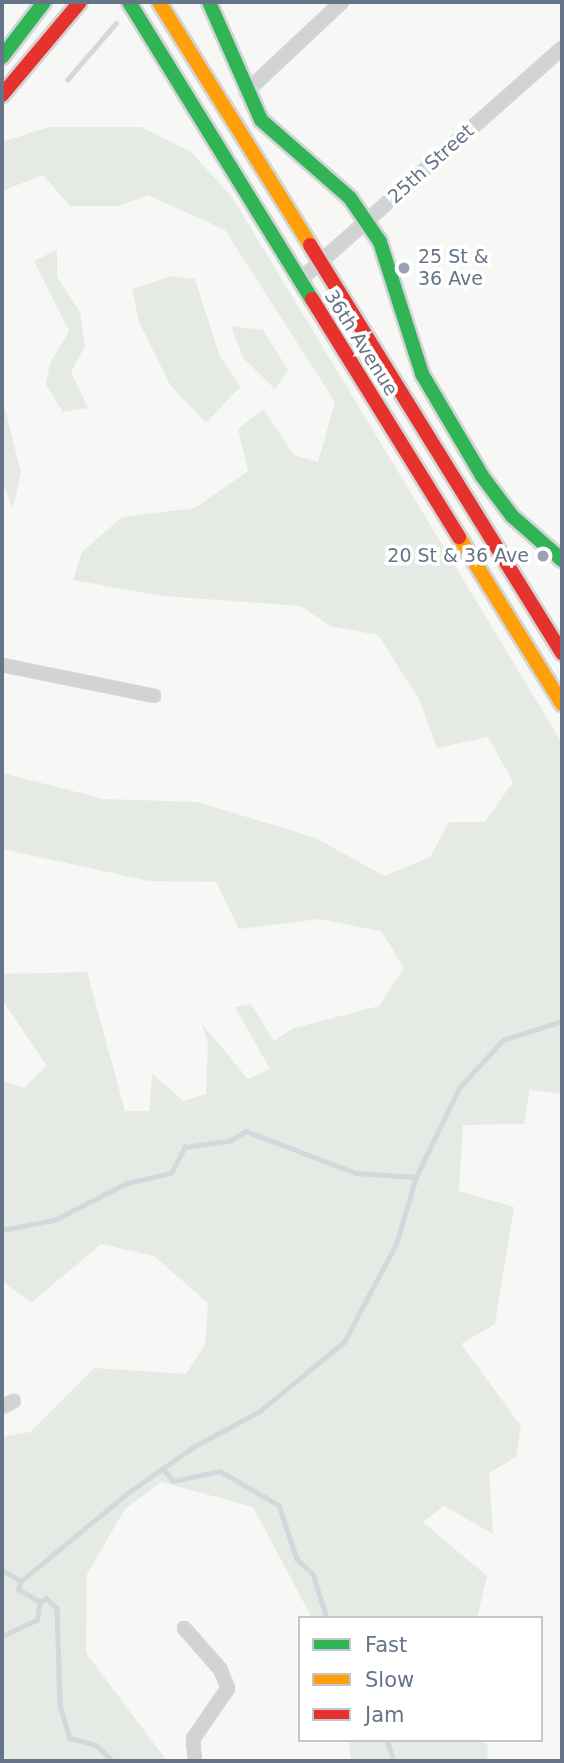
<!DOCTYPE html>
<html>
<head>
<meta charset="utf-8">
<style>
  body { margin:0 }
  #map { position:relative; width:564px; height:1763px; overflow:hidden; background:#f7f7f6; font-family:"DejaVu Sans",sans-serif }
  div>[style] { position:absolute }
  [style*='--x'] { left:calc(var(--x)*1px); top:calc(var(--y)*1px); width:calc(var(--w)*1px); rotate:calc(var(--a)*1deg) }
  .green>* { inset:0; background:#e6eae4 }
  .stream>* { height:4.5px; margin:-2.25px; padding:0 2.25px; transform-origin:2.25px; border-radius:2.25px; background:#d2d8db }
  .roads { filter:drop-shadow(2px 0 #d2d4d5) drop-shadow(-2px 0 #d2d4d5) drop-shadow(0 2px #d2d4d5) drop-shadow(0 -2px #d2d4d5) }
  .street>* { height:10px; margin:-5px; padding:0 5px; transform-origin:5px; border-radius:5px; background:#d1d2d3 }
  .fast>* { height:14px; margin:-7px; padding:0 7px; transform-origin:7px; border-radius:7px; background:#30b455 }
  .slow>* { height:14px; margin:-7px; padding:0 7px; transform-origin:7px; border-radius:7px; background:#ff9f0a }
  .jam>* { height:14px; margin:-7px; padding:0 7px; transform-origin:7px; border-radius:7px; background:#e5322d }
  .dots>* { width:19px; height:19px; translate:-50% -50%; box-sizing:border-box; border:4px solid #fff; border-radius:50% }
  span { translate:-50% -50%; white-space:nowrap; text-align:center; line-height:1.15; -webkit-text-stroke:7px #fff; paint-order:stroke }
  .street-label { font-size:19px; color:#667487 }
  .poi-label { font-size:19px; color:#667487 }
  .left { translate:0 -50%; text-align:left }
  .right { translate:-100% -50%; text-align:right }
  .frame { position:absolute; inset:0; border:4px solid #667487; pointer-events:none }
  .legend { position:absolute; left:298px; top:1616px; width:245px; height:126px; box-sizing:border-box; background:#fff; border:2px solid #c2c7cf; margin:0; padding:9px 12px; list-style:none; font-size:21px; color:#667487 }
  .legend li { display:flex; align-items:center; gap:14px; height:35px }
  .legend b { width:35px; border:2px solid #c2c7cf }
</style>
</head>
<body>
<div id="map">
  <div class="green">
    <div style="clip-path:polygon(49px 127px,141px 127px,191px 152px,232px 197px,562px 743px,562px 1094px,530px 1090px,524px 1124px,463px 1125px,459px 1191px,514px 1207px,495px 1324px,461px 1344px,521px 1426px,516px 1457px,489px 1473px,493px 1534px,444px 1506px,423px 1522px,487px 1576px,477px 1618px,312px 1618px,253px 1507px,161px 1482px,125px 1509px,87px 1574px,86px 1653px,167px 1761px,2px 1761px,2px 1437px,30px 1432px,94px 1368px,186px 1374px,205px 1345px,208px 1303px,154px 1256px,101px 1244px,31px 1303px,2px 1281px,2px 1081px,24px 1088px,47px 1066px,2px 1000px,2px 974px,87px 972px,125px 1111px,149px 1111px,152px 1073px,183px 1101px,206px 1094px,208px 1044px,202px 1024px,248px 1079px,270px 1069px,235px 1007px,251px 1004px,274px 1041px,294px 1028px,379px 1006px,404px 968px,381px 931px,319px 919px,239px 929px,216px 882px,149px 881px,2px 849px,2px 773px,104px 799px,197px 802px,316px 838px,384px 876px,430px 857px,449px 822px,485px 822px,513px 782px,488px 737px,437px 748px,419px 699px,378px 635px,330px 626px,301px 606px,163px 596px,73px 580px,82px 552px,122px 517px,195px 508px,248px 471px,238px 429px,263px 409px,294px 455px,318px 462px,335px 402px,225px 230px,148px 195px,119px 206px,70px 206px,43px 175px,2px 191px,2px 142px)"></div>
    <div style="clip-path:polygon(57px 250px,57px 277px,80px 312px,85px 346px,71px 372px,88px 408px,63px 412px,46px 385px,50px 363px,69px 331px,34px 261px)"></div>
    <div style="clip-path:polygon(172px 276px,195px 279px,219px 354px,240px 387px,206px 423px,170px 385px,139px 322px,132px 289px)"></div>
    <div style="clip-path:polygon(231px 326px,263px 330px,288px 370px,275px 389px,243px 358px)"></div>
    <div style="clip-path:polygon(2px 397px,21px 473px,13px 508px,2px 482px)"></div>
    <div style="clip-path:polygon(349px 1740px,483px 1740px,488px 1747px,487px 1761px,351px 1761px)"></div>
  </div>
  <div class="stream">
    <div style="--x:67;--y:80;--w:75;--a:-49.3"></div>
    <div style="--x:2;--y:1230;--w:53;--a:-10.9"></div>
    <div style="--x:54;--y:1220;--w:82;--a:-26.9"></div>
    <div style="--x:127;--y:1183;--w:45;--a:-12.8"></div>
    <div style="--x:171;--y:1173;--w:30;--a:-62"></div>
    <div style="--x:185;--y:1147;--w:44;--a:-7.8"></div>
    <div style="--x:229;--y:1141;--w:20;--a:-30"></div>
    <div style="--x:246;--y:1131;--w:118;--a:20.9"></div>
    <div style="--x:356;--y:1173;--w:60;--a:3.8"></div>
    <div style="--x:163;--y:1468;--w:16;--a:52"></div>
    <div style="--x:173;--y:1481;--w:48;--a:-12"></div>
    <div style="--x:220;--y:1471;--w:68;--a:30"></div>
    <div style="--x:279;--y:1505;--w:57;--a:71.6"></div>
    <div style="--x:297;--y:1559;--w:22;--a:43"></div>
    <div style="--x:313;--y:1574;--w:46;--a:72.3"></div>
    <div style="--x:2;--y:1570;--w:22;--a:30"></div>
    <div style="--x:40;--y:1602;--w:7;--a:-34"></div>
    <div style="--x:46;--y:1598;--w:15;--a:42"></div>
    <div style="--x:57;--y:1608;--w:98;--a:88.2"></div>
    <div style="--x:60;--y:1706;--w:34;--a:73"></div>
    <div style="--x:70;--y:1738;--w:27;--a:15"></div>
    <div style="--x:96;--y:1745;--w:23;--a:43"></div>
    <div style="--x:2;--y:1636;--w:38;--a:-25"></div>
    <div style="--x:37;--y:1620;--w:18;--a:-81"></div>
    <div style="--x:40;--y:1602;--w:25;--a:-151"></div>
    <div style="--x:18;--y:1590;--w:9;--a:-72"></div>
    <div style="--x:21;--y:1581;--w:140;--a:-39.5"></div>
    <div style="--x:129;--y:1492;--w:80;--a:-34.9"></div>
    <div style="--x:195;--y:1446;--w:74;--a:-28.3"></div>
    <div style="--x:260;--y:1411;--w:109;--a:-39.4"></div>
    <div style="--x:344;--y:1342;--w:111;--a:-62"></div>
    <div style="--x:396;--y:1244;--w:70;--a:-73.4"></div>
    <div style="--x:416;--y:1177;--w:99;--a:-64.2"></div>
    <div style="--x:459;--y:1088;--w:65;--a:-47.5"></div>
    <div style="--x:503;--y:1040;--w:62;--a:-17.9"></div>
    <div style="--x:387;--y:1740;--w:22;--a:72"></div>
  </div>
  <div class="roads">
    <div class="street">
      <div style="--x:246;--y:92;--w:132;--a:-43.2"></div>
      <div style="--x:300;--y:280;--w:350;--a:-41.5"></div>
      <div style="--x:2;--y:665;--w:155;--a:11.5"></div>
      <div style="--x:2;--y:1407;--w:13;--a:-27"></div>
      <div style="--x:184;--y:1628;--w:55;--a:48.7"></div>
      <div style="--x:220;--y:1669;--w:21;--a:67"></div>
      <div style="--x:228;--y:1688;--w:62;--a:124.5"></div>
      <div style="--x:193;--y:1739;--w:22;--a:85"></div>
    </div>
    <div class="fast">
      <div style="--x:129;--y:2;--w:349;--a:58.4"></div>
      <div style="--x:209;--y:2;--w:129;--a:66.2"></div>
      <div style="--x:261;--y:120;--w:118;--a:41.2"></div>
      <div style="--x:350;--y:198;--w:53;--a:55.7"></div>
      <div style="--x:380;--y:242;--w:139;--a:72.3"></div>
      <div style="--x:422;--y:374;--w:118;--a:59.5"></div>
      <div style="--x:482;--y:476;--w:50;--a:53.1"></div>
      <div style="--x:512;--y:516;--w:67;--a:41.3"></div>
      <div style="--x:2;--y:57;--w:69;--a:-52.6"></div>
    </div>
    <div class="slow">
      <div style="--x:159;--y:2;--w:286;--a:58.1"></div>
      <div style="--x:459;--y:537;--w:196;--a:58.3"></div>
    </div>
    <div class="jam">
      <div style="--x:2;--y:95;--w:121;--a:-50"></div>
      <div style="--x:310;--y:245;--w:480;--a:58.3"></div>
      <div style="--x:312;--y:299;--w:280;--a:58.3"></div>
    </div>
  </div>
  <div class="dots">
    <div style="left:404px;top:268px;background:#99a2ae"></div>
    <div style="left:543px;top:556px;background:#99a2ae"></div>
  </div>
  <div class="street-label">
    <span style="left:431px;top:164px;rotate:-42deg">25th Street</span>
    <span style="left:361px;top:343px;rotate:58deg">36th Avenue</span>
  </div>
  <div class="poi-label">
    <span class="left" style="left:418px;top:268px">25 St &amp;<br>36 Ave</span>
    <span class="right" style="left:529px;top:556px">20 St &amp; 36 Ave</span>
  </div>
  <div class="frame"></div>
  <ul class="legend">
  <li><b style="height:9px;background:#30b455"></b>Fast</li>
  <li><b style="height:9px;background:#ff9f0a"></b>Slow</li>
  <li><b style="height:9px;background:#e5322d"></b>Jam</li>
  </ul>
</div>
</body>
</html>
